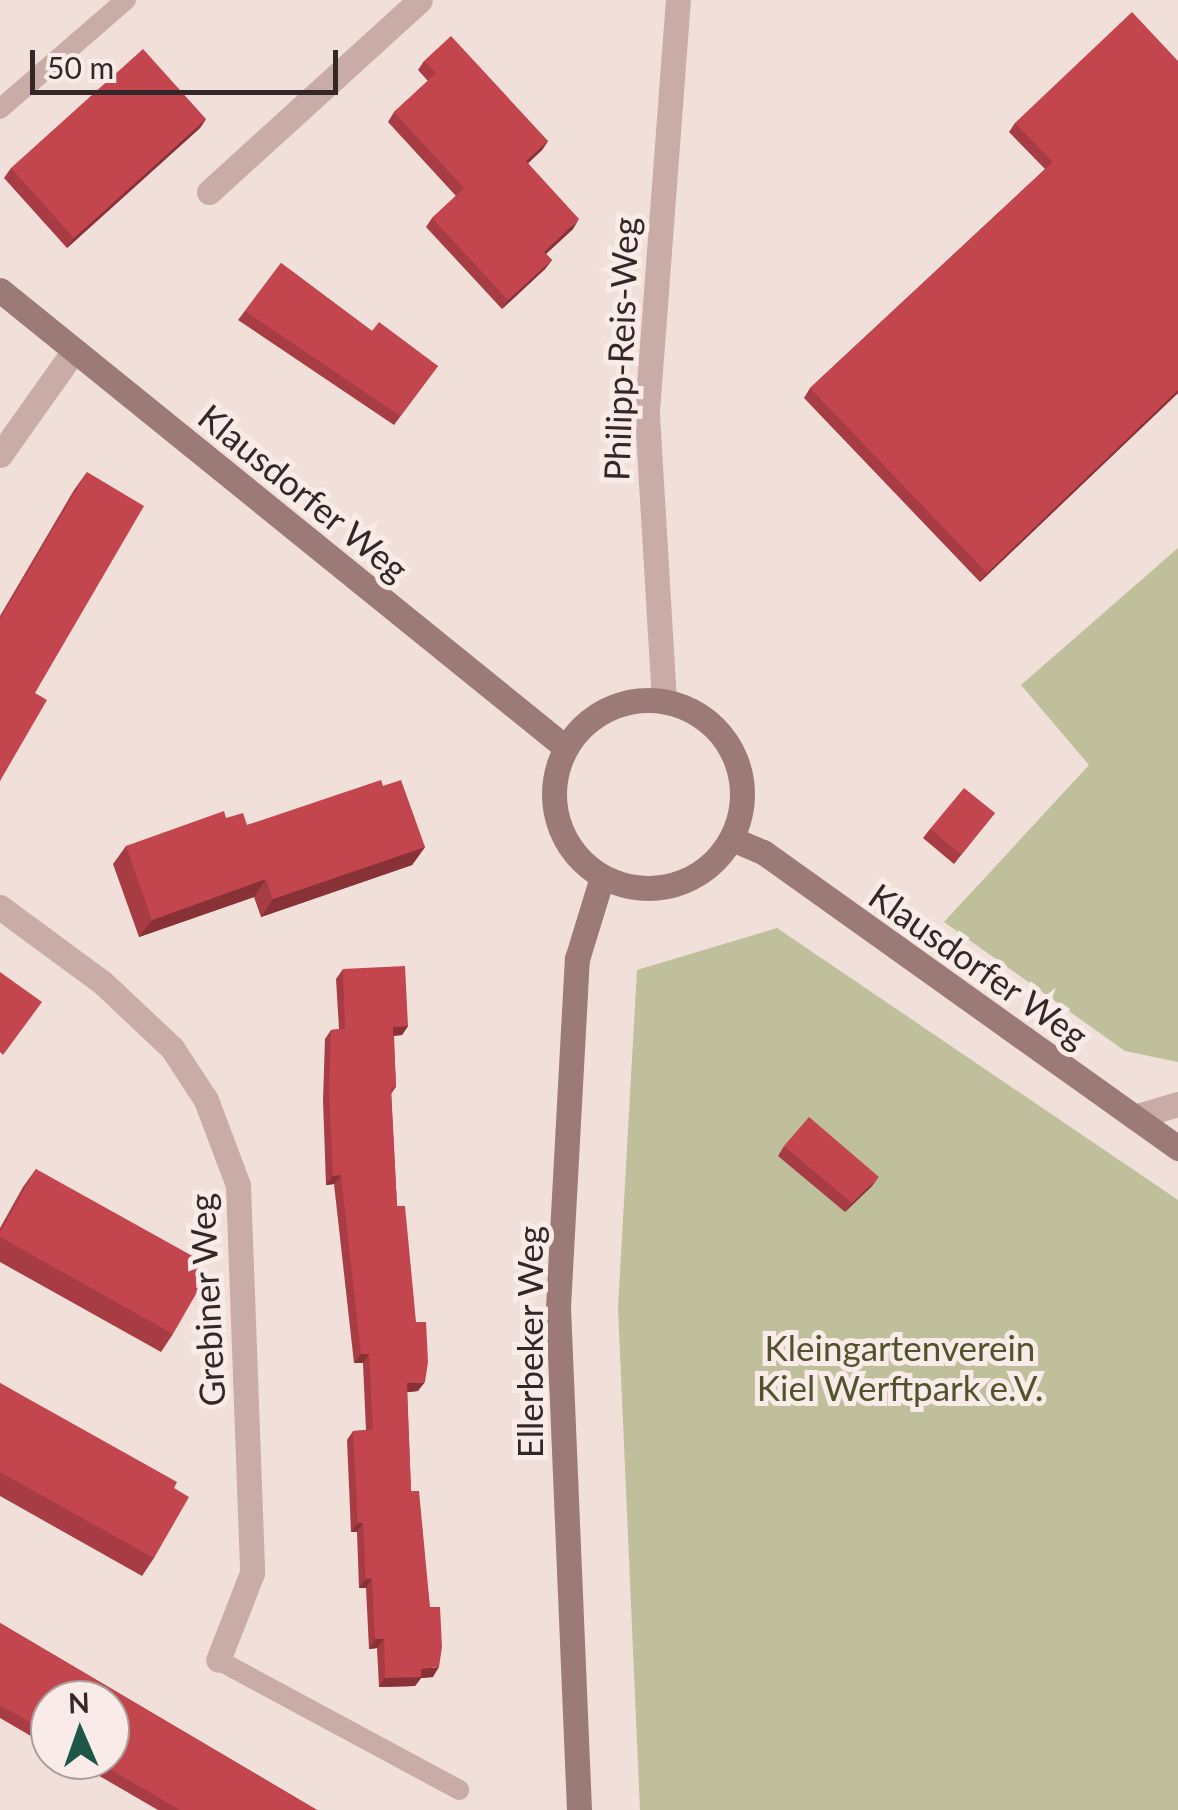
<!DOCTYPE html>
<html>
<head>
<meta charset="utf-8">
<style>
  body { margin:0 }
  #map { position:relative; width:1178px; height:1810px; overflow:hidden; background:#f1dfda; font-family:Lato,sans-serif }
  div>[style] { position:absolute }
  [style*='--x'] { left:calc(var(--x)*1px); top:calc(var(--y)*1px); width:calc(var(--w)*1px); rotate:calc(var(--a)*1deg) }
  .green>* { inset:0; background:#bfbf9b }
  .lane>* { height:20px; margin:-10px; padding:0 10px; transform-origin:10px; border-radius:10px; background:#c9aca7 }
  .street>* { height:25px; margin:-12.5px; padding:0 12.5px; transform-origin:12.5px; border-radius:12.5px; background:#c9aca7 }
  .secondary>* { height:25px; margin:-12.5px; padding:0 12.5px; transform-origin:12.5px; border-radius:12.5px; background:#9c7a78 }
  .secondary>.ring { margin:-12.5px; padding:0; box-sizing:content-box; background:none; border:25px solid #9c7a78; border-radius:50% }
  .wall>* { inset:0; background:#a83c44 }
  .shaded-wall>* { inset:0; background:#883137 }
  .building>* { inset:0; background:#c3464f }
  span { translate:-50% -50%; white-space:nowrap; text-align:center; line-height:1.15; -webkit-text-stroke:10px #f9ebe7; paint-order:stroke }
  .street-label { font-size:35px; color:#352727 }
  .park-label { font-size:35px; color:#51532c }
  .north { position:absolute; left:30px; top:1680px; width:100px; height:100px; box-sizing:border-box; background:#f9ebe7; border:2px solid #ab9d9a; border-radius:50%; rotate:358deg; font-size:28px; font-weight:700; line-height:40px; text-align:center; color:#352727 }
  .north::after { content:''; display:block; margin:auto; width:35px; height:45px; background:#1e5648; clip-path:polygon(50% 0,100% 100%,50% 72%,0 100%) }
  .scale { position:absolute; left:30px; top:50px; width:308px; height:45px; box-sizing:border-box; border:5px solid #352727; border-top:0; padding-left:12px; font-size:30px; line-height:35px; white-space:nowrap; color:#352727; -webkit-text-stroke:8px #f9ebe7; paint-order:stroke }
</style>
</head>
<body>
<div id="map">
  <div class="green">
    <div style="clip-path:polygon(1178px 548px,1178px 1062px,1125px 1051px,944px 922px,1089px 765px,1021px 685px)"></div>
    <div style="clip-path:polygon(777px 928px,1178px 1200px,1178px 1810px,640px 1810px,618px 1308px,637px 970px)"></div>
  </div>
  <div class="lane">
    <div style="--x:0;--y:109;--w:167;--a:-40.9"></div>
    <div style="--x:218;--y:1660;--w:274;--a:28.3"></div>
  </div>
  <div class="street">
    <div style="--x:209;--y:192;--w:285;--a:-42.3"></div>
    <div style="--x:0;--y:455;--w:126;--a:-54.7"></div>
    <div style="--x:664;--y:701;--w:290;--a:-93.4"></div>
    <div style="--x:647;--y:411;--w:412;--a:-85.7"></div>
    <div style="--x:0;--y:907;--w:128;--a:36.4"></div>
    <div style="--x:103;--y:983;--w:95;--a:43.3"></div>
    <div style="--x:172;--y:1048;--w:62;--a:56.8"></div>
    <div style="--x:206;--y:1100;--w:91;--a:69.4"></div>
    <div style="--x:238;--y:1185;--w:388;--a:87.9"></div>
    <div style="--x:252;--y:1573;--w:93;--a:111.3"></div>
    <div style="--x:1134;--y:1117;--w:46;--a:-16.5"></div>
  </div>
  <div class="secondary">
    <div style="--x:0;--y:290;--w:727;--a:38.97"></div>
    <div class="ring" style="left:554px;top:700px;width:163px;height:163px"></div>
    <div style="--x:732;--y:839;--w:34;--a:23"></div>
    <div style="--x:763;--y:852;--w:510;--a:35.5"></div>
    <div style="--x:579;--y:1810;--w:503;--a:-92.39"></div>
    <div style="--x:558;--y:1307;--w:349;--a:-86.9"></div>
    <div style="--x:577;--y:959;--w:86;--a:-73"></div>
  </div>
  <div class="wall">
    <div style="clip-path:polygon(424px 61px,548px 141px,542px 150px,528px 163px,573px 229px,546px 254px,552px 260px,545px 269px,502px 309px,426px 227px,432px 218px,456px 196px,388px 122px,394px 112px,428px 81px,418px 70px)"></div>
    <div style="clip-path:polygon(1178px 61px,1178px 393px,980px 582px,804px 398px,810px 388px,1045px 169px,1009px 132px,1015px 123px)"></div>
    <div style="clip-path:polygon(206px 119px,200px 128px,67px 248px,4px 178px,11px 168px)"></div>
    <div style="clip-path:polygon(281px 263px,372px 331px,438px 366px,394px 425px,238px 320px)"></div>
    <div style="clip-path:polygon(87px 472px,35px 693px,0 781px,0 616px,74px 490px)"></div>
    <div style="clip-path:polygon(383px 786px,425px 847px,412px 865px,261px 917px,254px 897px,139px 937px,113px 864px,126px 846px,226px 818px,247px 825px)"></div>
    <div style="clip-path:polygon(995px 813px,954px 864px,923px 838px,930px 829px)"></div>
    <div style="clip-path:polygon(343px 969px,408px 1026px,402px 1035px,394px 1036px,396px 1087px,391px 1094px,397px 1206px,418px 1391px,407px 1392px,411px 1491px,433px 1677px,421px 1678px,415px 1686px,379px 1687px,377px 1648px,369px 1649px,366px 1588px,359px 1588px,357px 1532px,351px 1532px,347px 1440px,353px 1431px,366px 1430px,363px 1363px,354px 1363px,334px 1184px,326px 1185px,323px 1100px,325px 1039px,331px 1030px,339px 1029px,336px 979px)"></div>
    <div style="clip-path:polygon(784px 1146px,872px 1186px,845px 1212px,778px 1156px)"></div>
    <div style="clip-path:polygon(36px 1169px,173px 1334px,161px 1352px,0 1262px,0 1228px,23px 1187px)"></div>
    <div style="clip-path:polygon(0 1383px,174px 1488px,154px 1558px,142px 1576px,0 1496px)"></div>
    <div style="clip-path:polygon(0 1623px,317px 1810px,158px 1810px,72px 1760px,110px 1760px,50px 1700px,50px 1747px,0 1718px)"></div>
  </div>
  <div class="shaded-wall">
    <div style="clip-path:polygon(206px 119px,200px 128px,67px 248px,74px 238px)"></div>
    <div style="clip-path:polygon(548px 141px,542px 150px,520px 171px,526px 161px)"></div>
    <div style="clip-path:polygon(579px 219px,573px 229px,538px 261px,544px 252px)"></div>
    <div style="clip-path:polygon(552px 260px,545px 269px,502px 309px,508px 300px)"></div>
    <div style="clip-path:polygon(1178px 390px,1178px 393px,980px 582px,987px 573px)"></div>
    <div style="clip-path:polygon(425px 847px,412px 865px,261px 917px,273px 899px)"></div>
    <div style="clip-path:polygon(266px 879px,254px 897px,139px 937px,152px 920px)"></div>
    <div style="clip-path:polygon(408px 1026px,402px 1035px,387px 1036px,393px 1027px)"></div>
    <div style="clip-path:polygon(341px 1175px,334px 1184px,326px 1185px,333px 1176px)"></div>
    <div style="clip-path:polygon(879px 1177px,872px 1186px,845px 1212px,852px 1203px)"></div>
    <div style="clip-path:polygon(361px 1354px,369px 1354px,363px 1363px,354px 1363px)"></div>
    <div style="clip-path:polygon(425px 1382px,418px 1391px,400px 1393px,407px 1383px)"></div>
    <div style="clip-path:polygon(358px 1523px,363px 1523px,357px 1532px,351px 1532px)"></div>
    <div style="clip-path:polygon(372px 1578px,366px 1588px,359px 1588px,366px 1579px)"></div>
    <div style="clip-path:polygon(375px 1639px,384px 1639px,377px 1648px,369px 1649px)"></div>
    <div style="clip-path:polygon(439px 1667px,433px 1677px,421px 1678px,415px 1686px,379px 1687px,385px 1678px,421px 1669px)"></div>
  </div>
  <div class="building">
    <div style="clip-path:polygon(1132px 12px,1178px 61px,1178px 390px,987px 573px,810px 388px,1053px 162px,1015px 123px)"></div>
    <div style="clip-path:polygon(451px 36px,548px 141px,526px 161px,579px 219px,544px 252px,552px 260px,508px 300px,432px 218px,464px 188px,394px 112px,436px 73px,424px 61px)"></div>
    <div style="clip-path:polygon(143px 49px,206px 119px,74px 238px,11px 168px)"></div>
    <div style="clip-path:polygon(281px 263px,372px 331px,379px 322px,438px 366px,400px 416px,245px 311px)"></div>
    <div style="clip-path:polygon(87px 472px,144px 506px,35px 693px,47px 700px,0 781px,0 619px)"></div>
    <div style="clip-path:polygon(381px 780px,383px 786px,401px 780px,425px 847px,273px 899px,266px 879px,152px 920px,126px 846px,224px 811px,226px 818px,243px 813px,247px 825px)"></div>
    <div style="clip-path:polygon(964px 788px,995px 813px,961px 854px,930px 829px)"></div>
    <div style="clip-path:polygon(405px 966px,408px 1026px,393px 1027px,396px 1087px,391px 1087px,397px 1206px,405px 1206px,416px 1322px,426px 1322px,428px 1362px,425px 1382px,407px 1383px,411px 1491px,419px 1491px,430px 1607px,440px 1607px,442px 1647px,439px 1667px,421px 1669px,421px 1677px,385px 1678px,384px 1639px,375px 1639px,372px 1578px,366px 1579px,363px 1523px,358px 1523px,353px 1431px,373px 1430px,369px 1354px,361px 1354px,341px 1175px,333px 1176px,329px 1091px,331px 1030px,345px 1029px,343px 969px)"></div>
    <div style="clip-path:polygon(0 972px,42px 1002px,3px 1055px,0 1052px)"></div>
    <div style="clip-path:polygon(809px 1117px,879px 1177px,852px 1203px,784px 1146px)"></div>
    <div style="clip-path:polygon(36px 1169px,196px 1258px,193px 1264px,208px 1273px,173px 1334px,0 1237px,0 1233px)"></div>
    <div style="clip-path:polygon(0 1383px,177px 1482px,174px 1488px,189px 1497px,154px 1558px,0 1472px)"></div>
    <div style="clip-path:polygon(0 1623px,317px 1810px,180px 1810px,94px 1760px,110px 1760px,110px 1700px,50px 1700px,50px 1734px,0 1705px)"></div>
  </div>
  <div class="street-label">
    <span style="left:620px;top:349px;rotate:-88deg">Philipp-Reis-Weg</span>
    <span style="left:304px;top:492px;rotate:39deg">Klausdorfer Weg</span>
    <span style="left:979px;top:965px;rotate:35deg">Klausdorfer Weg</span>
    <span style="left:206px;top:1300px;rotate:-93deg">Grebiner Weg</span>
    <span style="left:529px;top:1342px;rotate:-90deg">Ellerbeker Weg</span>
  </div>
  <div class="park-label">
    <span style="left:900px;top:1367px">Kleingartenverein<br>Kiel Werftpark e.V.</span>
  </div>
  <div class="north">N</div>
  <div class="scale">50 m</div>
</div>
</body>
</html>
